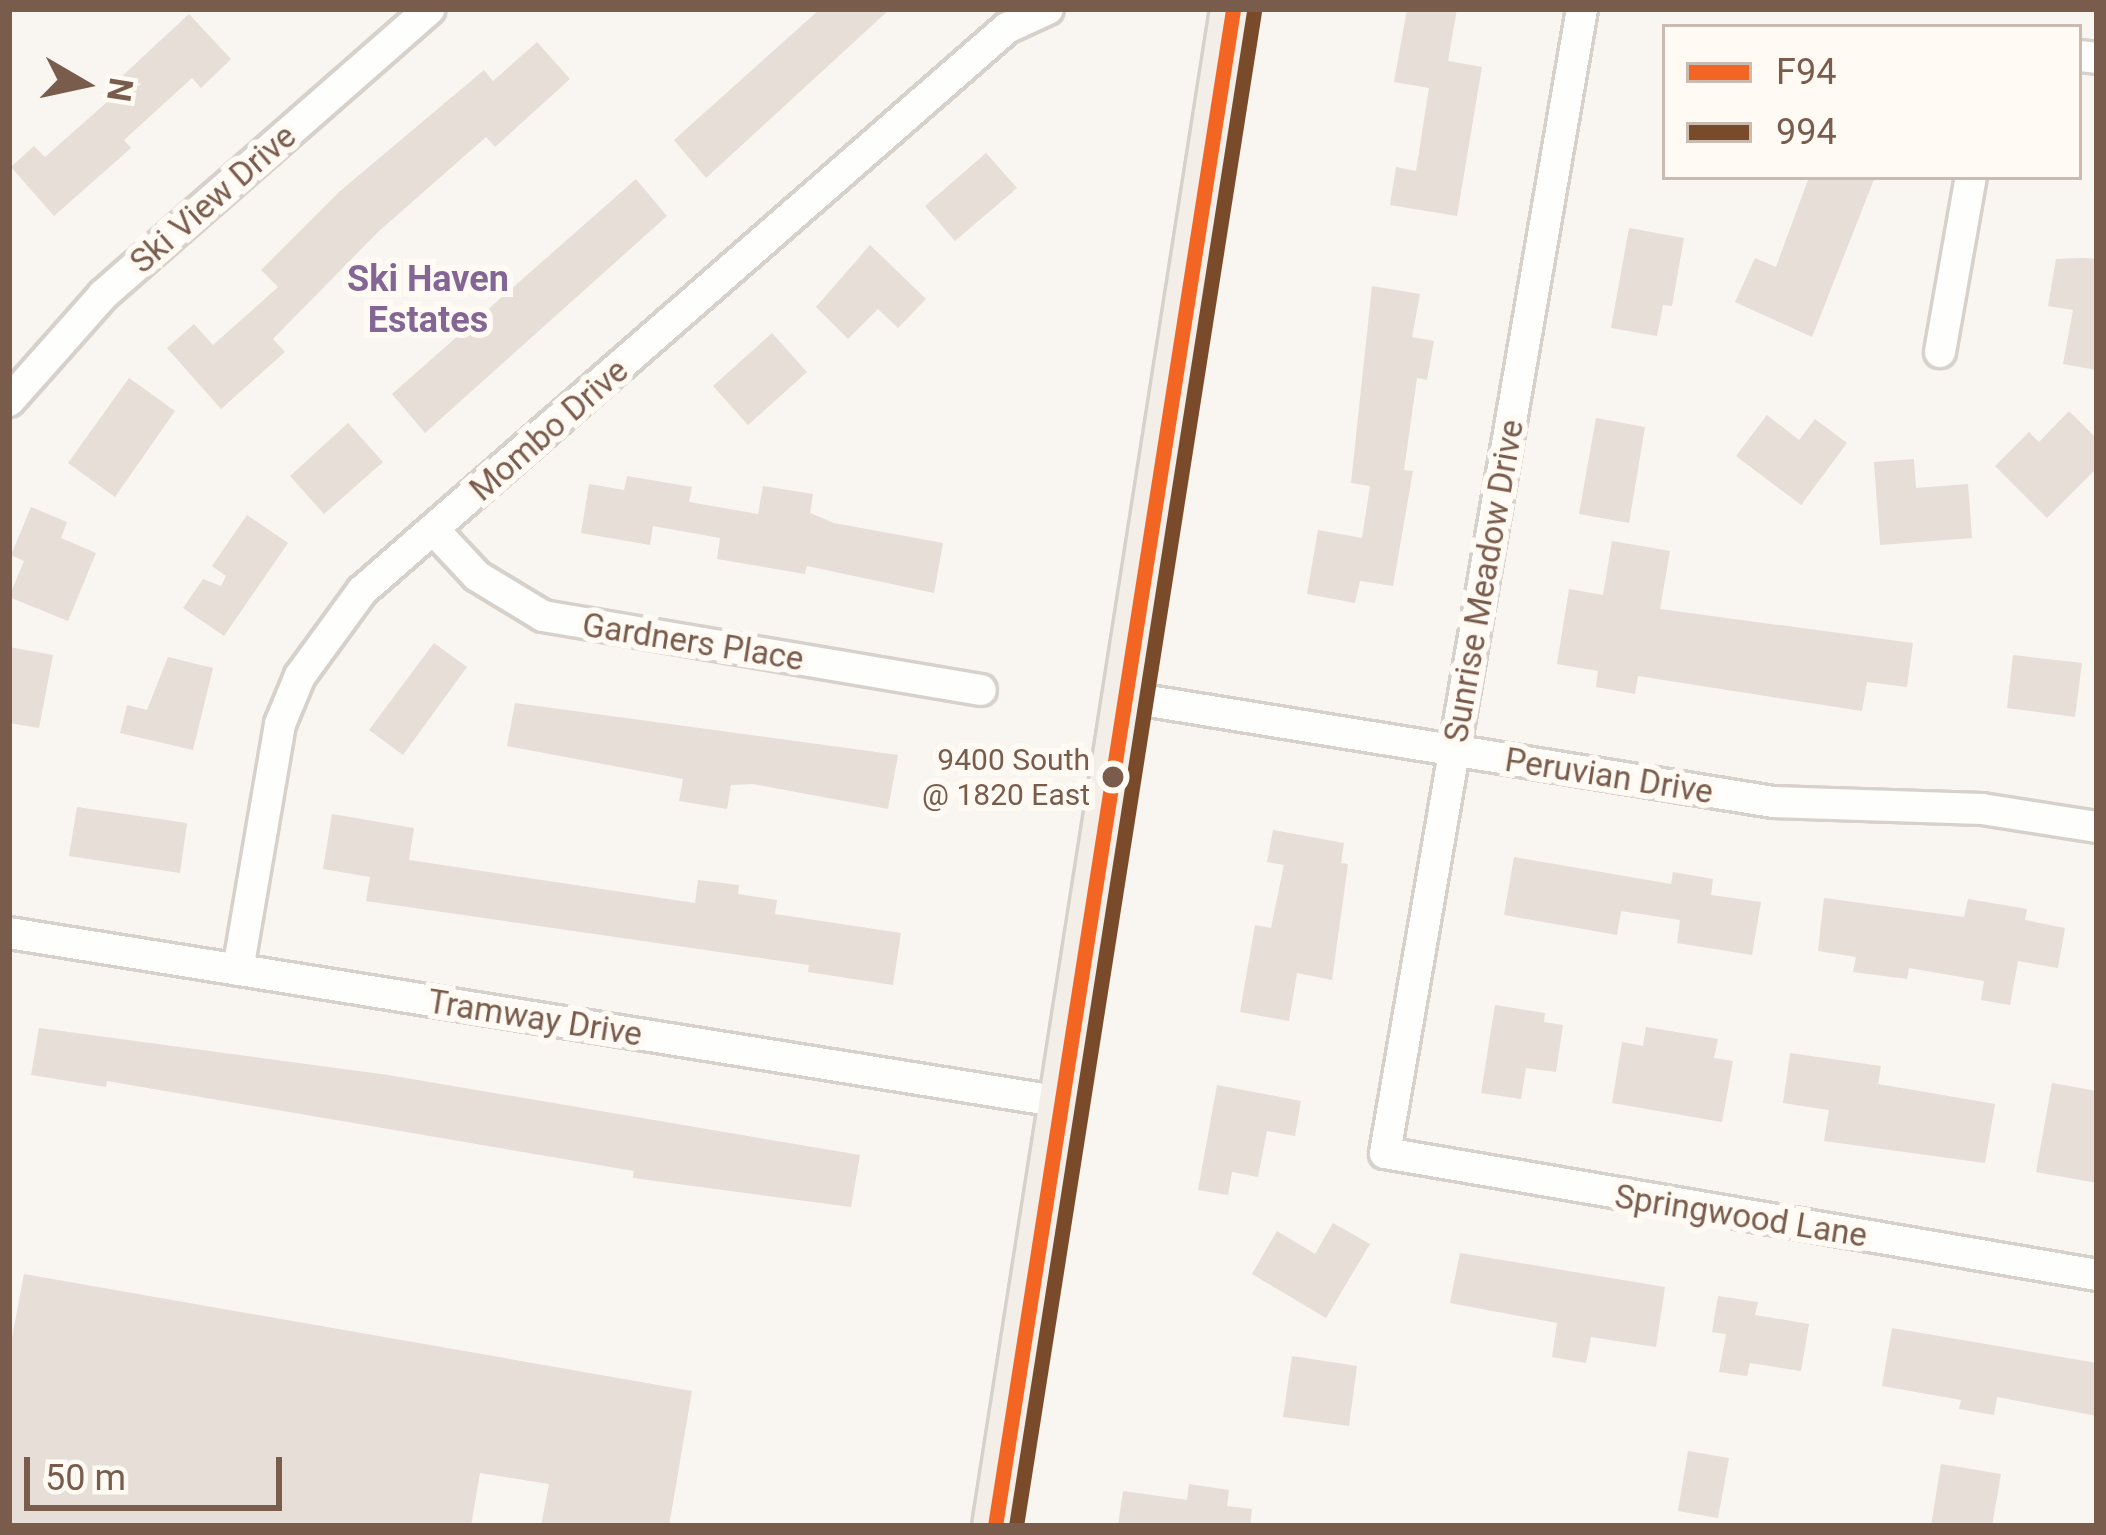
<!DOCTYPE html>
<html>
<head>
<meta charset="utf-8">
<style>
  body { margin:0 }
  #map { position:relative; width:2106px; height:1535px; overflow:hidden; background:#f9f5f0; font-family:Roboto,sans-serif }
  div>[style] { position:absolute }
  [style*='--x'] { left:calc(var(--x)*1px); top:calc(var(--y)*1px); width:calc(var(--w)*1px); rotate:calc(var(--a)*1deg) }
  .building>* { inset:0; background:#e6ded7 }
  .roads { filter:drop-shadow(3px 0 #d7d1cb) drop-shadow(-3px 0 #d7d1cb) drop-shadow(0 3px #d7d1cb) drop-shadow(0 -3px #d7d1cb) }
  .minor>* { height:30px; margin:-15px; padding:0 15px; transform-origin:15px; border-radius:15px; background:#fefefd }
  .primary>* { height:45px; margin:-22.5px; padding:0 22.5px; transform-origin:22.5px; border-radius:22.5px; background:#f3eee8 }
  .bus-1>* { height:15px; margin:-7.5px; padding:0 7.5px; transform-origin:7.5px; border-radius:7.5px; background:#f26522 }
  .bus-2>* { height:15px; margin:-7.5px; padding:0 7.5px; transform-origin:7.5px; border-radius:7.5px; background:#7a4b2a }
  .dots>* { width:33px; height:33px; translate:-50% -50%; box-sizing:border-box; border:6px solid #fffaf3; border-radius:50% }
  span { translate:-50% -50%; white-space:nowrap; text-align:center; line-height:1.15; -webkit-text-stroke:12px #fffaf3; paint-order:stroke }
  .bus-label { font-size:30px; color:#7a5c4d }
  .right { translate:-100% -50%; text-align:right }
  .street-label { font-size:33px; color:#7a5c4d }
  .neighbourhood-label { font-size:36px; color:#846695; font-weight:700 }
  .frame { position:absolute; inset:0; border:12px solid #7a5c4d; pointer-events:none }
  .legend { position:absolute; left:1662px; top:24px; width:420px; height:156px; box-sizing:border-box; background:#fffaf3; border:3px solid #cabbb1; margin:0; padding:15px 21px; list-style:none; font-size:36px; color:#7a5c4d }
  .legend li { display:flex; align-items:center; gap:24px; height:60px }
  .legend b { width:60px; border:3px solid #cabbb1 }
  .north { position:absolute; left:24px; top:24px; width:120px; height:120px; -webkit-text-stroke:9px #fffaf3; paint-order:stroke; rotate:99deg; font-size:33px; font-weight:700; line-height:48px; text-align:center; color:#7a5c4d }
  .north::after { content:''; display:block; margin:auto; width:42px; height:54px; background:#7a5c4d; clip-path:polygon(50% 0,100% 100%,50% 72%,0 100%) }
  .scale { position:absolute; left:24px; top:1457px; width:258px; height:54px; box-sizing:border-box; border:6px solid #7a5c4d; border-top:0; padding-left:15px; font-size:36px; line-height:42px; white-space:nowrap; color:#7a5c4d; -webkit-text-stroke:9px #fffaf3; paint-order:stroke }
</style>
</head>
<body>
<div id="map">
  <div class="building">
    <div style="clip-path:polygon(820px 9px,890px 9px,706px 178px,674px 140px)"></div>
    <div style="clip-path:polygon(1407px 9px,1457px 9px,1448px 61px,1482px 67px,1457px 216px,1390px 205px,1396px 167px,1416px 171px,1429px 88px,1394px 82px)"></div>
    <div style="clip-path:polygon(189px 14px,231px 59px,201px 88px,192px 78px,124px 140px,131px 148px,54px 216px,11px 167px,34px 146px,45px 157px,124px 87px,118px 80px)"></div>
    <div style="clip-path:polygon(537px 42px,570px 79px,495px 147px,486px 137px,378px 232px,273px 339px,285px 352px,221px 409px,167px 348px,194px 324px,213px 345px,278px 287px,261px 270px,339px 192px,484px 70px,493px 81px)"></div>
    <div style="clip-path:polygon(986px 153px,1017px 188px,955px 241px,925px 206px)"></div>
    <div style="clip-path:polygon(1809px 177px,1875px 177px,1812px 337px,1735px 302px,1755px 258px,1776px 267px)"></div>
    <div style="clip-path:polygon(636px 179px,667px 216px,425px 433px,392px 394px)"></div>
    <div style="clip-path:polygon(1629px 228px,1684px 238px,1672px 306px,1663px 305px,1657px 336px,1611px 328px)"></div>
    <div style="clip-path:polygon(870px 245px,926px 299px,898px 328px,878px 309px,848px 339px,816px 307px)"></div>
    <div style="clip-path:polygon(2083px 258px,2097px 259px,2097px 370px,2063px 364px,2073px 310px,2048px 306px,2056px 259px)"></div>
    <div style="clip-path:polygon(1372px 286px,1420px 294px,1412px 337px,1434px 341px,1427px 380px,1417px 378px,1404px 470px,1413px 471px,1393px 586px,1360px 581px,1355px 603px,1307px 594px,1318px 530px,1362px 538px,1370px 486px,1351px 483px)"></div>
    <div style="clip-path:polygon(772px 333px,807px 372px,748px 425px,713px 386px)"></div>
    <div style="clip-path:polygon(129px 378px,175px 411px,115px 497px,68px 463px)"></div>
    <div style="clip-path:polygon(2069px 411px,2097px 439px,2097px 468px,2047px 518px,1995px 466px,2029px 432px,2039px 442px)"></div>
    <div style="clip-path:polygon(1767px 415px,1799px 440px,1815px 419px,1847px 443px,1801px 505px,1736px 456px)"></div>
    <div style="clip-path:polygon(1596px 418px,1645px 427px,1629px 523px,1579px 514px)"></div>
    <div style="clip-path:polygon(348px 423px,383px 462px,324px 514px,290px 476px)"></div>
    <div style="clip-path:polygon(1914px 459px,1916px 488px,1968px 484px,1972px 538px,1880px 545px,1874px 462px)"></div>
    <div style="clip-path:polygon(627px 476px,692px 487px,689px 502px,758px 514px,763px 486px,813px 494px,810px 513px,834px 523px,943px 543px,934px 593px,807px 566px,805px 574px,717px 559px,720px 538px,653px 526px,650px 545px,581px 533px,589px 484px,624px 490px)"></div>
    <div style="clip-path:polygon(31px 507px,67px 522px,61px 538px,96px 553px,68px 621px,9px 597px,24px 561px,11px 555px)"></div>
    <div style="clip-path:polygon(247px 515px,288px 543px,224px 636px,183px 608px,203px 579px,221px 586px,226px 576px,212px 566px)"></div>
    <div style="clip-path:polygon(1612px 541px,1670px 551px,1660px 609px,1913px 643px,1907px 687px,1867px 682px,1862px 711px,1638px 676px,1635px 694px,1596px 687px,1598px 671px,1557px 664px,1569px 589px,1603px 595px)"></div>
    <div style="clip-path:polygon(434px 643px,467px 667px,403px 755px,369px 730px)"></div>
    <div style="clip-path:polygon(9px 647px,53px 655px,39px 728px,9px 723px)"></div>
    <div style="clip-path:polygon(2013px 655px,2082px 663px,2075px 717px,2007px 708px)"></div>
    <div style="clip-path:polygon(168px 657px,213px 668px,193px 750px,120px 733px,127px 705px,147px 710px)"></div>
    <div style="clip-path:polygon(515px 703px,898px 755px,888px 809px,753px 784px,731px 785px,727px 809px,679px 801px,683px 779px,507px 746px)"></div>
    <div style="clip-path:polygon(77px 807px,187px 823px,180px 873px,69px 856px)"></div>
    <div style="clip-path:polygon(332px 814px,414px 828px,409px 860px,695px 903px,698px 880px,739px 885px,738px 894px,777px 900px,775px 914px,901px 933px,893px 985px,808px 972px,809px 965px,366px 901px,370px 877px,323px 869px)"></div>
    <div style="clip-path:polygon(1273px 830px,1344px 843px,1341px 863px,1348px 864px,1332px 980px,1297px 973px,1289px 1021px,1240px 1012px,1255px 925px,1271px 928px,1284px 865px,1267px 862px)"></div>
    <div style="clip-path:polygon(1514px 857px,1671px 884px,1673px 872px,1713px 879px,1711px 895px,1761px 902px,1752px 955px,1677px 943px,1680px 920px,1621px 911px,1617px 935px,1504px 915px)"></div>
    <div style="clip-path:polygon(1824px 898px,1964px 917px,1968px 899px,2027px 909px,2025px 920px,2065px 928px,2058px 968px,2018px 961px,2010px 1005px,1981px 1000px,1984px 981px,1909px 968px,1907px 979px,1853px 972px,1856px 957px,1818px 951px)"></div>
    <div style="clip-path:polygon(1495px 1005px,1545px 1013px,1544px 1022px,1563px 1025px,1556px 1072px,1526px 1068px,1521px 1099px,1481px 1093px)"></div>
    <div style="clip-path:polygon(1646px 1027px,1718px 1039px,1714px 1058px,1733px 1061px,1722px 1122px,1612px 1103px,1622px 1042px,1643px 1046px)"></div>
    <div style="clip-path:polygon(39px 1028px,388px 1075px,860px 1155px,851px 1207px,633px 1178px,634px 1171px,107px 1081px,106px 1087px,31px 1075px)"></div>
    <div style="clip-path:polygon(1790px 1053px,1881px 1066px,1878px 1084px,1995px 1104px,1985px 1163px,1824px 1141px,1829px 1110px,1783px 1103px)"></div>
    <div style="clip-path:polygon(2052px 1083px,2097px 1091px,2097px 1183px,2036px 1172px)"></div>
    <div style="clip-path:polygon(1217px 1085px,1301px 1101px,1295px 1136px,1267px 1131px,1258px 1177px,1232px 1172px,1228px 1195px,1198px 1190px)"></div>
    <div style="clip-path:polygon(1333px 1223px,1370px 1244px,1326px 1318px,1252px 1274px,1277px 1231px,1315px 1254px)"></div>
    <div style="clip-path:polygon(1460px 1253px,1665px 1287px,1656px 1347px,1591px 1337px,1586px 1363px,1552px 1357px,1557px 1323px,1450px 1303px)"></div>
    <div style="clip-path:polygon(24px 1274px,692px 1391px,669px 1526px,541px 1526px,549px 1484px,480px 1473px,471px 1526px,9px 1526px,9px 1354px)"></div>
    <div style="clip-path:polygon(1718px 1296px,1758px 1302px,1755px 1315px,1809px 1324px,1801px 1371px,1750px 1363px,1747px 1376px,1719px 1372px,1726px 1334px,1712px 1332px)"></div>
    <div style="clip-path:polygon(1892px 1328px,2097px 1363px,2097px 1416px,1997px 1397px,1994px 1415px,1959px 1409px,1961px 1400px,1882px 1386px)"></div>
    <div style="clip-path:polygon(1292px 1356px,1357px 1366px,1349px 1426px,1283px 1417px)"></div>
    <div style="clip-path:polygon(1688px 1451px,1729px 1458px,1718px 1518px,1678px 1511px)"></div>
    <div style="clip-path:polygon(1941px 1464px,2001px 1474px,1992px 1526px,1931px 1526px)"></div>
    <div style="clip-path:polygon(1189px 1484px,1229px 1490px,1227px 1506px,1252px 1509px,1250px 1526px,1118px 1526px,1123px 1491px,1187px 1500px)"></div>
  </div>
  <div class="roads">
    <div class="minor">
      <div style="--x:1582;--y:9;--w:1161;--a:99.77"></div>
      <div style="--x:1385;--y:1153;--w:722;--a:9.72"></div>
      <div style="--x:2079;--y:56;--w:18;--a:6"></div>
      <div style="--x:1940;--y:352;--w:178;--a:-80"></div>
      <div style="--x:9;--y:401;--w:142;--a:-48.4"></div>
      <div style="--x:103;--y:295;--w:434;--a:-41.2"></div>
      <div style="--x:434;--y:530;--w:63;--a:46.9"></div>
      <div style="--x:477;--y:576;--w:77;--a:31.2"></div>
      <div style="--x:543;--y:616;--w:444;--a:9.6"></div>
      <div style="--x:1124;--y:697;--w:657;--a:9.19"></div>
      <div style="--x:1773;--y:802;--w:209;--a:1.9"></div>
      <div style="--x:1982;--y:809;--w:116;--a:8.9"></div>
      <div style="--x:9;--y:933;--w:1066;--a:9.12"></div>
      <div style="--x:238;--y:970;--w:250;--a:-80.3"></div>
      <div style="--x:280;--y:724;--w:52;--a:-67.4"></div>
      <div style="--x:300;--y:676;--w:105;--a:-53.9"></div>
      <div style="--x:362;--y:591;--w:856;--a:-41.12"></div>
      <div style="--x:1007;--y:28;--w:45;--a:-24.9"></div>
    </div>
    <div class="primary">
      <div style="--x:995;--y:1526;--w:1536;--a:-81.08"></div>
    </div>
  </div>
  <div class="bus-1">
    <div style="--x:995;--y:1526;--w:1536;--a:-81.08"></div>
  </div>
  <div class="bus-2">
    <div style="--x:1016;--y:1526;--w:1533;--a:-81.07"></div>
  </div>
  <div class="dots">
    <div style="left:1113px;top:777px;background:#7a5c4d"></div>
  </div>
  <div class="bus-label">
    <span class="right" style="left:1090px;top:777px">9400 South<br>@ 1820 East</span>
  </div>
  <div class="street-label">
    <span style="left:213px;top:199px;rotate:-41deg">Ski View Drive</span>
    <span style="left:549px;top:430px;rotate:-41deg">Mombo Drive</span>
    <span style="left:1484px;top:581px;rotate:-80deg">Sunrise Meadow Drive</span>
    <span style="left:693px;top:642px;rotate:9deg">Gardners Place</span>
    <span style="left:1609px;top:776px;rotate:9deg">Peruvian Drive</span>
    <span style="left:535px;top:1018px;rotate:9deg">Tramway Drive</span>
    <span style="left:1741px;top:1216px;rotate:9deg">Springwood Lane</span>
  </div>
  <div class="neighbourhood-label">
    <span style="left:428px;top:300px">Ski Haven<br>Estates</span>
  </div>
  <div class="frame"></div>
  <ul class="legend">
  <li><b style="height:15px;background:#f26522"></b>F94</li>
  <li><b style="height:15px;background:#7a4b2a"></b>994</li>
  </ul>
  <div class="north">N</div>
  <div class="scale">50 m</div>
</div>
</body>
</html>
